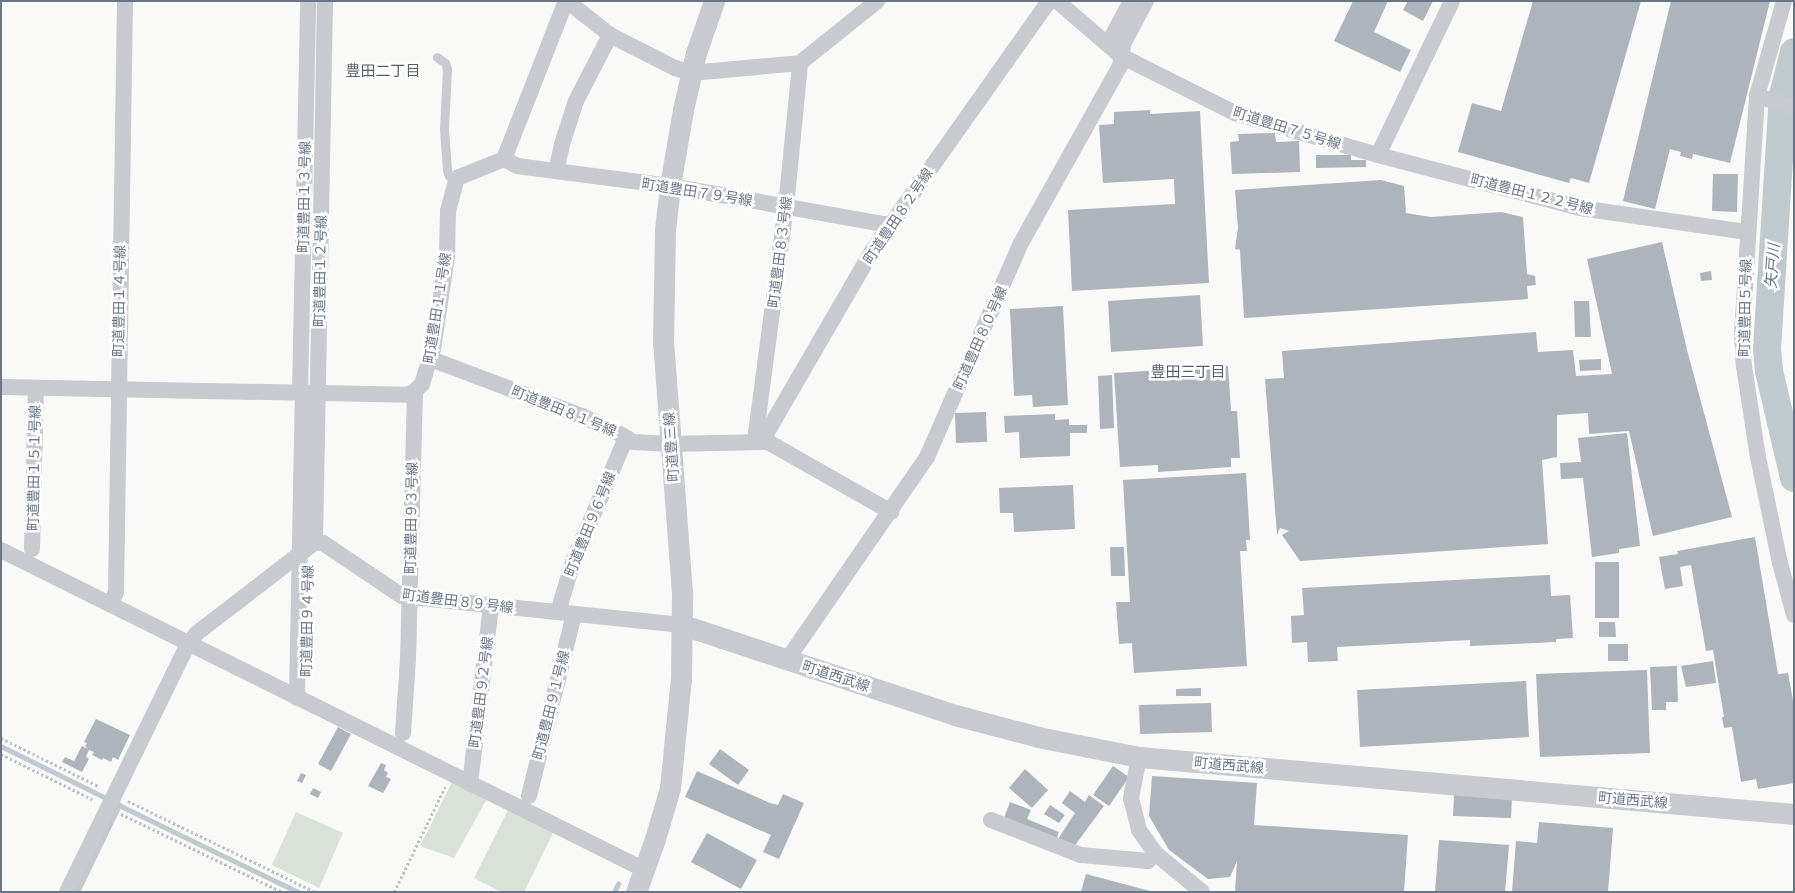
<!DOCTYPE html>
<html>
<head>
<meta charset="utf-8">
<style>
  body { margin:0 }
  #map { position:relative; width:1795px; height:893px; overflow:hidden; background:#f9f9f7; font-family:Quicksand,"Noto Sans JP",sans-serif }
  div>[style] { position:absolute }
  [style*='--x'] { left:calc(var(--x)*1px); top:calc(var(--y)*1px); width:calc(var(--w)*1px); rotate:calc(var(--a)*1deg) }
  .green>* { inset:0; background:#dae1d8 }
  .stream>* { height:4.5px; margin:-2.25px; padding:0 2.25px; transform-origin:2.25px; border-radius:2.25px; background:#c0c9ce }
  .river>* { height:28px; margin:-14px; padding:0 14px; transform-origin:14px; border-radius:14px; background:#c0c9ce }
  .building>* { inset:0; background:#aeb4bc }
  .path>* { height:2.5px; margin-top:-1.25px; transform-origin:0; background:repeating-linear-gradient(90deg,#bfc1c4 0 2.5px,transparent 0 5px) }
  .service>* { height:9px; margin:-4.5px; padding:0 4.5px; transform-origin:4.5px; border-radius:4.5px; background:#c7cace }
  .minor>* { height:16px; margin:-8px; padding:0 8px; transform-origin:8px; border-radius:8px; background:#c7cace }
  .tertiary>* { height:21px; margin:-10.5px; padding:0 10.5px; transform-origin:10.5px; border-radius:10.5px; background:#c7cace }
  span { translate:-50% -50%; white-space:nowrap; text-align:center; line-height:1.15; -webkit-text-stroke:5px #fff; paint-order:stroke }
  .street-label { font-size:14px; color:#697688 }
  .neighbourhood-label { font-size:15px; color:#57606d }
  .water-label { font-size:15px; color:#647783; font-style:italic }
  .frame { position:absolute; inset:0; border:2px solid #697688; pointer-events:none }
</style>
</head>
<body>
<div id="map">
  <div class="green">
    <div style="clip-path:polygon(453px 780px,488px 797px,454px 858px,420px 846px)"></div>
    <div style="clip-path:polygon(509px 808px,554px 831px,524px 892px,501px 892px,474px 878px)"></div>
    <div style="clip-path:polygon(296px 812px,343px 833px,319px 888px,272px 865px)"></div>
  </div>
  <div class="stream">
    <div style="--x:1;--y:746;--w:115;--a:26.3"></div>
    <div style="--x:77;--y:892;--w:97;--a:-64.2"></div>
    <div style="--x:119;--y:805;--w:199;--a:25.9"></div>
    <div style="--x:614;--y:892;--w:9;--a:-63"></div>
  </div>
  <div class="river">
    <div style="--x:1794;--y:52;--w:44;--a:104.3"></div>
    <div style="--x:1783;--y:95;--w:254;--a:93.6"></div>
    <div style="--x:1767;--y:348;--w:23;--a:85"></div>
    <div style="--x:1769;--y:371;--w:110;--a:76.8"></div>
  </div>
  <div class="building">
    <div style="clip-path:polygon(1353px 1px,1388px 1px,1374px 32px,1411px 50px,1400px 72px,1334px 41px)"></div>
    <div style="clip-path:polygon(1408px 1px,1433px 1px,1423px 21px,1403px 10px)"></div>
    <div style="clip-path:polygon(1533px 1px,1641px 1px,1589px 183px,1571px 178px,1569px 183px,1458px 152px,1472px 103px,1501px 111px)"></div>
    <div style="clip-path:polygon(1671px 1px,1770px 1px,1730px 163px,1693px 154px,1692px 159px,1680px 156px,1681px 152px,1670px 149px,1655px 209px,1623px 201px)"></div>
    <div style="clip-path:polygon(1150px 110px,1150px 114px,1200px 111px,1209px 283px,1072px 291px,1068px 210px,1175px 204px,1174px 179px,1103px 183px,1099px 125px,1114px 124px,1114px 112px)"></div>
    <div style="clip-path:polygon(1275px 133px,1276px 142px,1299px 141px,1300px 172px,1232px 174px,1230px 142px,1239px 141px,1238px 134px)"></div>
    <div style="clip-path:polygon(1316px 155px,1351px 155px,1351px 160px,1366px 160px,1366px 167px,1316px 168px)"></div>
    <div style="clip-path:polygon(1713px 174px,1738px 174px,1737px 212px,1712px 211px)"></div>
    <div style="clip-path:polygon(1381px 180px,1404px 186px,1406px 213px,1431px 217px,1501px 212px,1523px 217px,1527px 274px,1535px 276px,1536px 285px,1527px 286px,1528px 299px,1244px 318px,1240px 250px,1235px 249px,1238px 228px,1235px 190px)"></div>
    <div style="clip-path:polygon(1662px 242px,1687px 350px,1732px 517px,1653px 536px,1629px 431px,1589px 434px,1588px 413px,1557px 415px,1557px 457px,1542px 460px,1548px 544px,1300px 561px,1282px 535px,1289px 531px,1280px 528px,1277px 535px,1265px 379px,1284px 378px,1282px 351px,1536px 332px,1538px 352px,1573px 350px,1576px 376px,1612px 374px,1587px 259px)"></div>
    <div style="clip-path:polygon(1711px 271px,1712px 280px,1701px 281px,1700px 273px)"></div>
    <div style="clip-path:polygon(1200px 295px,1203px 346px,1111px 352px,1108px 301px)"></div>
    <div style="clip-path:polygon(1574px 301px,1589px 301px,1591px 337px,1575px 337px)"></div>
    <div style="clip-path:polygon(1063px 306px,1068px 405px,1033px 407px,1032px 395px,1014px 396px,1010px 309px)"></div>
    <div style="clip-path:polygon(1601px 359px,1601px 370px,1580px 371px,1579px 360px)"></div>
    <div style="clip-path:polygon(1228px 366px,1231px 411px,1237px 411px,1240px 458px,1231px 458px,1231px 467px,1158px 472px,1158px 465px,1120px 467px,1114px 373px)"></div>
    <div style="clip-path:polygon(1112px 375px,1114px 428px,1100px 429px,1098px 376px)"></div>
    <div style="clip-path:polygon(986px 412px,987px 442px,956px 443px,955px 413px)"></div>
    <div style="clip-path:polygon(1055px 414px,1055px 420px,1069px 419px,1069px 425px,1087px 425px,1087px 433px,1070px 433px,1070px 456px,1020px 458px,1019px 432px,1005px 433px,1004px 416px)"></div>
    <div style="clip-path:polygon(1627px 433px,1640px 546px,1619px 549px,1619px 553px,1592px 557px,1583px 478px,1561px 479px,1560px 463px,1581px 462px,1578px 438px)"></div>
    <div style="clip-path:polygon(1246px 473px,1250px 540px,1246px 540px,1247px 551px,1240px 551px,1247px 666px,1134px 673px,1132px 643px,1119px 644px,1116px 602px,1130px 602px,1123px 480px)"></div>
    <div style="clip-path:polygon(1073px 485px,1075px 529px,1014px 532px,1013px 513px,1000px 513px,999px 488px)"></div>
    <div style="clip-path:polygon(1755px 537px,1778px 674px,1788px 673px,1794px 706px,1794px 783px,1758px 789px,1756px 779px,1741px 782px,1732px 727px,1724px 728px,1722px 717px,1724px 717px,1713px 650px,1706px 651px,1691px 565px,1680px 567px,1683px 586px,1665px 589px,1659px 557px,1678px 554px,1677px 551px)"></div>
    <div style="clip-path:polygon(1110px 547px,1124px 547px,1125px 576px,1111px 576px)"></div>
    <div style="clip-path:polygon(1595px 562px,1619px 562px,1619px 618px,1595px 618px)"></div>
    <div style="clip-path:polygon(1550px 575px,1551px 596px,1570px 595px,1573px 638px,1556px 639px,1556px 642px,1470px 646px,1470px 640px,1337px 647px,1338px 661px,1308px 662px,1307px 642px,1292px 643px,1291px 616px,1304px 615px,1302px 588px)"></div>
    <div style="clip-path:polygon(1599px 622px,1615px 622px,1616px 637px,1599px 637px)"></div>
    <div style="clip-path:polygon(1608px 644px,1628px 644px,1628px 661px,1608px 661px)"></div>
    <div style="clip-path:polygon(1713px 661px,1716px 683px,1686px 687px,1681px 666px)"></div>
    <div style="clip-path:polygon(1677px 666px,1678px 702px,1666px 702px,1666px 710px,1652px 710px,1650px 667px)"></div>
    <div style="clip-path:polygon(1647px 670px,1650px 753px,1540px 757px,1536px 674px)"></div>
    <div style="clip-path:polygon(1526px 681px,1529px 737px,1360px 747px,1357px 690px)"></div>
    <div style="clip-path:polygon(1201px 688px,1201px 696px,1176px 696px,1176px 689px)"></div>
    <div style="clip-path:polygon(1211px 703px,1212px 732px,1140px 734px,1139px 705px)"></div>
    <div style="clip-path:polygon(96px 719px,130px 735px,118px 760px,113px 757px,111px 762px,103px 758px,102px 760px,92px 755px,94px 752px,89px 750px,86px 757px,89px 759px,82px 772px,62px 762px,65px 757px,74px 761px,82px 746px,88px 749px,85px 746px,87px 743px,84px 742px)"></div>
    <div style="clip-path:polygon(338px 727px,351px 734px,331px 771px,318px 764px)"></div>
    <div style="clip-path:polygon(720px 749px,749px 770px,738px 785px,709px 764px)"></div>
    <div style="clip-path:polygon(381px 763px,386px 765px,384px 770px,388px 773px,386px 777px,391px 779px,383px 793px,368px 786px)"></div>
    <div style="clip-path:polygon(1113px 766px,1129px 777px,1109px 806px,1093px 795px)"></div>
    <div style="clip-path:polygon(1025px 769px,1048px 790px,1032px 808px,1009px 788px)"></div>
    <div style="clip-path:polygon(697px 771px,770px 803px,778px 805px,783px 794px,804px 803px,779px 859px,763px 852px,771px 835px,685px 797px)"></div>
    <div style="clip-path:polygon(301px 773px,306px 775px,302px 783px,297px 781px)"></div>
    <div style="clip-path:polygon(1152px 776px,1257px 783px,1254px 825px,1408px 835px,1404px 892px,1235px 892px,1237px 861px,1230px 877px,1208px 879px,1169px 850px,1149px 816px)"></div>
    <div style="clip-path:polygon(313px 788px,321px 792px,318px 798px,310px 794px)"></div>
    <div style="clip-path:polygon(1070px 791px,1085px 802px,1089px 795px,1104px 806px,1070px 852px,1056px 842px,1075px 813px,1062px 803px)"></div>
    <div style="clip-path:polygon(1454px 795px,1512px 797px,1511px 818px,1453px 816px)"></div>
    <div style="clip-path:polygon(1010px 802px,1031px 810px,1027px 819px,1059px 832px,1055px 843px,1003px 821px)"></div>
    <div style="clip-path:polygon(1050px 805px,1065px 815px,1059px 823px,1044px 814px)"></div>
    <div style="clip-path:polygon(1539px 822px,1613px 828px,1608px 892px,1512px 892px,1516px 841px,1537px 843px)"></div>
    <div style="clip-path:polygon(707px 833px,757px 860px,741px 889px,691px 862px)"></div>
    <div style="clip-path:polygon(1439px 840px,1509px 845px,1505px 892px,1435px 892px)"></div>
    <div style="clip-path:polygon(1086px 874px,1150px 891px,1150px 892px,1081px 892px)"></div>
  </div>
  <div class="path">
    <div style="--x:1;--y:738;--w:110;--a:26.3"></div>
    <div style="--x:1;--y:754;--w:104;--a:26.3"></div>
    <div style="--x:128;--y:801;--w:208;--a:25.9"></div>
    <div style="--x:121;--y:814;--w:179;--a:25.8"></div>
    <div style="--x:394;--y:892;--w:117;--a:-64.1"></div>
  </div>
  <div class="service">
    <div style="--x:437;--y:57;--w:10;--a:37"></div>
    <div style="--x:445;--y:63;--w:6;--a:72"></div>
    <div style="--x:447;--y:69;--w:60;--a:92.9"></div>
    <div style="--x:444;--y:129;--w:41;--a:85.8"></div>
    <div style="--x:447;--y:170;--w:6;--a:72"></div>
    <div style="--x:449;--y:176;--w:8;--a:14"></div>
  </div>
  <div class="minor">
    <div style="--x:567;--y:1;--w:55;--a:38.3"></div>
    <div style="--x:610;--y:35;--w:73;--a:26.9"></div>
    <div style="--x:675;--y:68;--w:17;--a:17"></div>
    <div style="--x:691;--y:73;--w:109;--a:-5.2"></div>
    <div style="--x:800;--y:63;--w:99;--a:-38.8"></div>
    <div style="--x:1057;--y:1;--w:84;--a:40.7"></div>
    <div style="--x:1121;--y:56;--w:127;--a:26.6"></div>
    <div style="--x:1235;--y:113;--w:149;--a:16.4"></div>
    <div style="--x:1378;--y:155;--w:171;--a:-64.3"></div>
    <div style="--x:1784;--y:1;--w:99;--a:105.9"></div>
    <div style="--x:1757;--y:96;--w:236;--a:93.6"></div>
    <div style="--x:1742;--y:332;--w:34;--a:87"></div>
    <div style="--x:1744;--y:366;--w:92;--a:81.3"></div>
    <div style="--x:1758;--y:457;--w:108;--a:78.3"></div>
    <div style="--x:1780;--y:563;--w:54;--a:74.9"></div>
    <div style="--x:1108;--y:44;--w:49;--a:-61.9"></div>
    <div style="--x:1757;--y:96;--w:39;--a:17"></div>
    <div style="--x:1378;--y:155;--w:209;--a:14.7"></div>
    <div style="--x:1580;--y:208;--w:169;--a:8.2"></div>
    <div style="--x:504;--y:159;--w:15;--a:28"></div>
    <div style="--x:517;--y:166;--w:154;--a:7.4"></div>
    <div style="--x:670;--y:186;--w:217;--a:10.1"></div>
    <div style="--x:884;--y:224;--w:6;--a:31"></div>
    <div style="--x:556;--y:171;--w:28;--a:-77"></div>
    <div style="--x:562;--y:144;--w:45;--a:-72"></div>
    <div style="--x:576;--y:101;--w:74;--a:-62.7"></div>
    <div style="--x:431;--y:359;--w:161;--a:20.7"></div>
    <div style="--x:582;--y:416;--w:44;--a:25.4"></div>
    <div style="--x:622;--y:435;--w:13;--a:32"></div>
    <div style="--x:633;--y:442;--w:38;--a:3"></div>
    <div style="--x:671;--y:444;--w:97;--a:-1.2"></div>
    <div style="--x:768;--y:442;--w:142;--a:29.6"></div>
    <div style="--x:1;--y:387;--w:407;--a:1.1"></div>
    <div style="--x:408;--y:395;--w:8;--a:-30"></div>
    <div style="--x:415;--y:391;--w:10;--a:-45"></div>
    <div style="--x:422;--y:384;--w:37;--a:-73"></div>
    <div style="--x:433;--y:349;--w:94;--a:-81.4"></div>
    <div style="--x:447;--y:256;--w:45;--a:-88.7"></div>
    <div style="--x:448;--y:211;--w:34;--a:-75"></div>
    <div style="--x:457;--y:178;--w:51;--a:-22"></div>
    <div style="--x:504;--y:159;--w:170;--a:-68.6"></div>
    <div style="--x:300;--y:392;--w:391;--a:-88.8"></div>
    <div style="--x:755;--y:441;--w:236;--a:-82.5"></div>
    <div style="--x:786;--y:207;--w:145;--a:-84.4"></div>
    <div style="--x:762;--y:441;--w:220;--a:-59.9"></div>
    <div style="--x:872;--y:251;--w:306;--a:-54.7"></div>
    <div style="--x:315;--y:542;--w:541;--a:-88.94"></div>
    <div style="--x:32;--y:549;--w:161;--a:-88.6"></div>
    <div style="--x:1;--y:550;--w:719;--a:26.42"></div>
    <div style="--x:110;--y:604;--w:13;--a:-63"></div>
    <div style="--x:116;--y:592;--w:591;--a:-89.13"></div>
    <div style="--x:558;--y:612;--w:52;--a:-73.3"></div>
    <div style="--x:573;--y:562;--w:135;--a:-66.9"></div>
    <div style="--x:787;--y:660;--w:247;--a:-55.4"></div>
    <div style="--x:927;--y:457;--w:234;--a:-66.3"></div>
    <div style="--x:1021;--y:243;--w:203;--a:-60.8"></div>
    <div style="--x:1120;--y:66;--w:22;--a:-82"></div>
    <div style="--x:1123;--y:44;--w:49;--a:-61.9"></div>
    <div style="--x:297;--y:698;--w:306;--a:-88.9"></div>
    <div style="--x:403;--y:733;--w:74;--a:-86.1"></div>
    <div style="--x:408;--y:659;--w:267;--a:-88.5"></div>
    <div style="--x:1139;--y:757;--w:42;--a:101"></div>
    <div style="--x:1131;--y:798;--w:33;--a:76"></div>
    <div style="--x:1139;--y:830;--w:28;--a:55"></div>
    <div style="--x:1155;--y:853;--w:61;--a:39.7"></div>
    <div style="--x:470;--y:784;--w:179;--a:-83.3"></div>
    <div style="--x:529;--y:796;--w:187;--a:-76.1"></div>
    <div style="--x:991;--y:820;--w:97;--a:21.3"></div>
    <div style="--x:1081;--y:855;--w:67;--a:5.1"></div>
    <div style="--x:1148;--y:861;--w:11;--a:-49"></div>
    <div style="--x:67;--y:892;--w:276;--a:-64"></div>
    <div style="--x:188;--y:644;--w:14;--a:-51"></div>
    <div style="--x:197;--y:633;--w:149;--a:-37.6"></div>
    <div style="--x:315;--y:542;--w:8;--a:7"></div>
    <div style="--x:323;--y:543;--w:95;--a:33.9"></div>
    <div style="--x:402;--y:596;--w:282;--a:5.9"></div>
  </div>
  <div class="tertiary">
    <div style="--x:683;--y:625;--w:287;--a:18.3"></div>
    <div style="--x:955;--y:715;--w:86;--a:14.8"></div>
    <div style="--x:1038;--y:737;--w:103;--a:11.2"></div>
    <div style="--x:1139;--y:757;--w:657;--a:4.97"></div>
    <div style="--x:636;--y:892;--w:56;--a:-70.3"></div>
    <div style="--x:655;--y:839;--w:53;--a:-73.6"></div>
    <div style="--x:670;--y:788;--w:111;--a:-84.3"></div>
    <div style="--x:681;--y:678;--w:85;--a:-89.3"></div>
    <div style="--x:682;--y:593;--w:251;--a:-94.3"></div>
    <div style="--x:663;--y:343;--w:113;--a:-89"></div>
    <div style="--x:665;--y:230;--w:44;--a:-83.5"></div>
    <div style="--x:670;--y:186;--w:77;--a:-80.3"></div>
    <div style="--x:683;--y:110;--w:58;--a:-77.2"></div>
    <div style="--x:696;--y:53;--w:55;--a:-70.9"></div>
  </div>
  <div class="street-label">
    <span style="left:1287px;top:128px;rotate:17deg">町道豊田７５号線</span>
    <span style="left:697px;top:192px;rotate:9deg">町道豊田７９号線</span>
    <span style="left:1532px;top:194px;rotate:14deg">町道豊田１２２号線</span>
    <span style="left:304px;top:197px;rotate:-89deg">町道豊田１３号線</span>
    <span style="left:898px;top:216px;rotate:-56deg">町道豊田８２号線</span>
    <span style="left:780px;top:252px;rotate:-83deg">町道豊田８３号線</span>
    <span style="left:320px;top:271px;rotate:-89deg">町道豊田１２号線</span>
    <span style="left:119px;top:301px;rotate:-89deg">町道豊田１４号線</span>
    <span style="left:437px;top:308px;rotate:-81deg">町道豊田１１号線</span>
    <span style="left:1745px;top:308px;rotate:-89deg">町道豊田５号線</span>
    <span style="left:980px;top:338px;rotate:-66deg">町道豊田８０号線</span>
    <span style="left:564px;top:411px;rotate:22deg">町道豊田８１号線</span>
    <span style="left:671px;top:447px;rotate:-94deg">町道豊三線</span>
    <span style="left:34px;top:468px;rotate:-89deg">町道豊田１５１号線</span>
    <span style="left:411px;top:518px;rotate:-89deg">町道豊田９３号線</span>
    <span style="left:590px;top:524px;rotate:-68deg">町道豊田９６号線</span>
    <span style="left:458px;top:601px;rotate:7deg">町道豊田８９号線</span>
    <span style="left:307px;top:621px;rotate:-89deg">町道豊田９４号線</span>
    <span style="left:836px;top:676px;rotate:18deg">町道西武線</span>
    <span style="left:481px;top:692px;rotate:-83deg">町道豊田９２号線</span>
    <span style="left:551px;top:705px;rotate:-76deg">町道豊田９１号線</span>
    <span style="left:1229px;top:765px;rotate:5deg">町道西武線</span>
    <span style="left:1633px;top:800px;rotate:5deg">町道西武線</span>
  </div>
  <div class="neighbourhood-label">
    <span style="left:383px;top:71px">豊田二丁目</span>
    <span style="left:1188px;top:372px">豊田三丁目</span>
  </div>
  <div class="water-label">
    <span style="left:1772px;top:266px;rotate:-86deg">矢戸川</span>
  </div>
  <div class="frame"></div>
</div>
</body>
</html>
